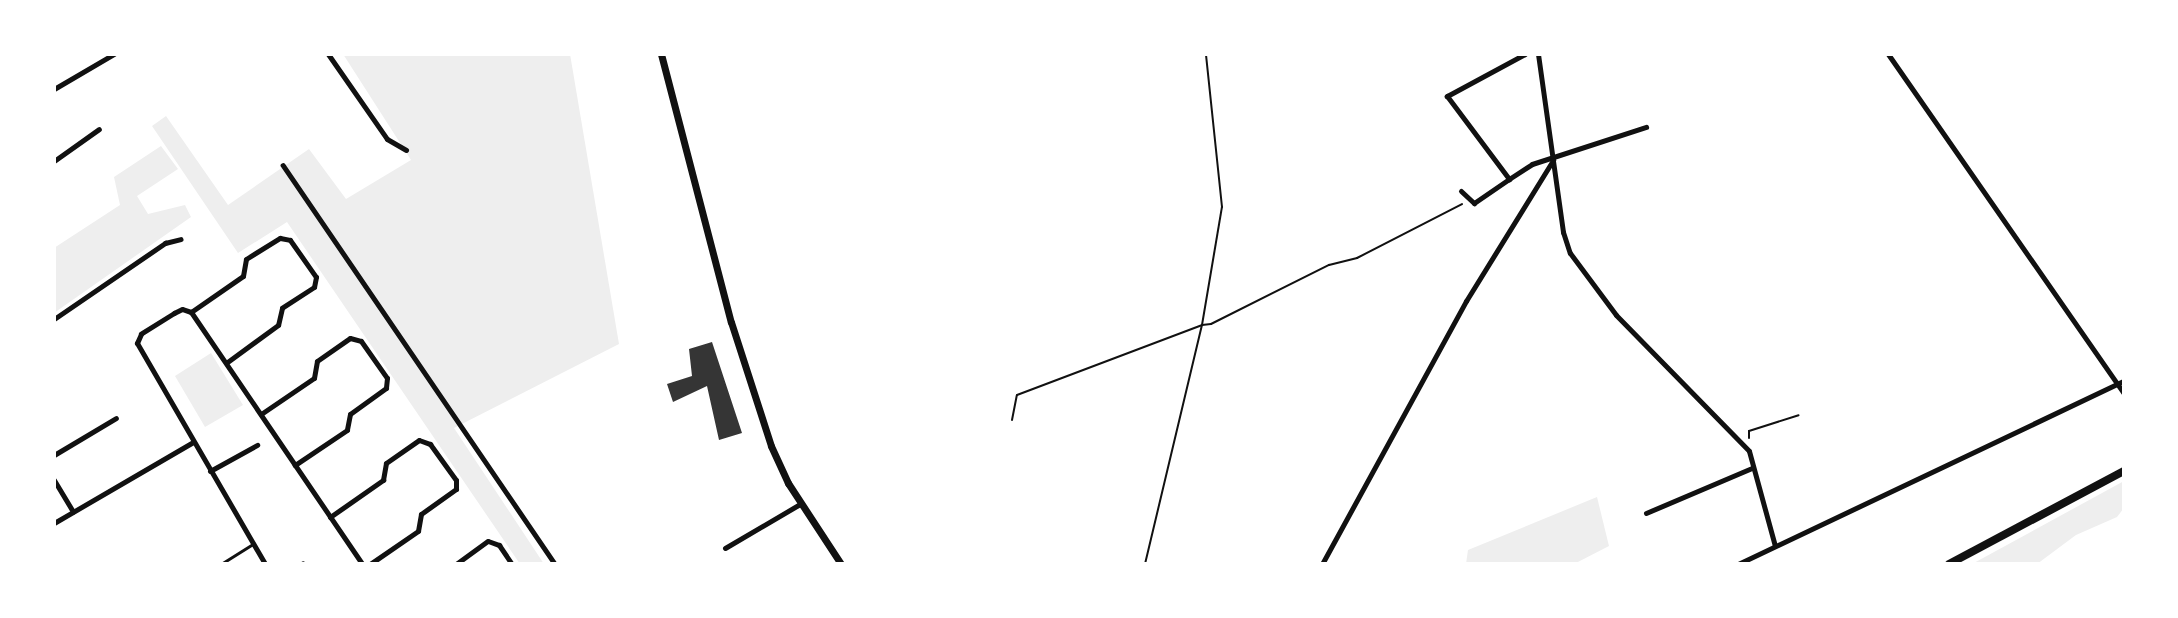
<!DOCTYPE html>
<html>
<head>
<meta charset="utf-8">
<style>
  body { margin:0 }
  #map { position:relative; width:2178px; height:618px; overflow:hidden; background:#fff; font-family:"Source Sans 3",sans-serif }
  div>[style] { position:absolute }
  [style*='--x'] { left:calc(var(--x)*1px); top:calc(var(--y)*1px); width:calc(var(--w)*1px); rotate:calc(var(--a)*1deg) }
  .green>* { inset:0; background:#eee }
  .building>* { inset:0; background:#353535 }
  .path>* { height:2px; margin:-1px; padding:0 1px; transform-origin:1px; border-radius:1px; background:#111 }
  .service>* { height:2.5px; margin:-1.25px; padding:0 1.25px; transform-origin:1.25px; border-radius:1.25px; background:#111 }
  .pedestrian>* { height:4.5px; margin:-2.25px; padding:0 2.25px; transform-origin:2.25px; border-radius:2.25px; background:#111 }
  .minor>* { height:5px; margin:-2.5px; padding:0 2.5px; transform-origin:2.5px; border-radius:2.5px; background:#111 }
  .tertiary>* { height:7px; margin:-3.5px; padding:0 3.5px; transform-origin:3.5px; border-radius:3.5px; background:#111 }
  .secondary>* { height:8px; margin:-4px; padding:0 4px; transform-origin:4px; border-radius:4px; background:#111 }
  span { translate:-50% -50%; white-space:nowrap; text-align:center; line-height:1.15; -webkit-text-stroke:5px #fff; paint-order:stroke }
  .frame { position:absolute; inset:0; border:56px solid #fff; pointer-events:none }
</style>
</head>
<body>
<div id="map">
  <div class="green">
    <div style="clip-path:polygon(343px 54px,570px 54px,619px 344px,454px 428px,544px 564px,520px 564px,287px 222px,238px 253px,152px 126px,166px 116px,228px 205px,309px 149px,346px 199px,411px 160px)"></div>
    <div style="clip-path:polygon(161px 146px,178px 169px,137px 196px,148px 214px,185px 205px,191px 217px,54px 313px,54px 248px,120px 205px,114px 177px)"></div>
    <div style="clip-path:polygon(211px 353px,243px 405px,205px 427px,175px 376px)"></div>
    <div style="clip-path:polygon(2124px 481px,2124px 508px,2117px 517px,2076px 535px,2037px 564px,1972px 564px)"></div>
    <div style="clip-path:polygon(1597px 497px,1609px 546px,1574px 564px,1466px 564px,1468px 550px)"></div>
  </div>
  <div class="building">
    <div style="clip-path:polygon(712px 342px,742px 433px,719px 440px,707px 386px,673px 402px,667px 384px,692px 376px,689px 349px)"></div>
  </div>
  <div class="path">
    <div style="--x:1012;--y:420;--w:25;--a:-79"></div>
    <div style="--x:1017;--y:395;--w:198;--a:-20.7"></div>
    <div style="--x:1202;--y:325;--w:120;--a:-80.4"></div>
    <div style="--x:1222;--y:207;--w:154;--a:-96"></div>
    <div style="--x:1749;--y:438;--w:7;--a:-90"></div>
    <div style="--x:1749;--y:431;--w:52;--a:-17.7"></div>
    <div style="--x:1145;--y:564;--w:246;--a:-76.6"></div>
    <div style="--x:1202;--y:325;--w:9;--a:-6"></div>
    <div style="--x:1211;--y:324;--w:132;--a:-26.6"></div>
    <div style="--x:1329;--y:265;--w:29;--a:-14"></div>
    <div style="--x:1357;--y:258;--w:118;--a:-27.2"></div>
  </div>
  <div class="service">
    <div style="--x:221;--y:564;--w:38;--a:-32"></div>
  </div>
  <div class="pedestrian">
    <div style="--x:283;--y:165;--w:483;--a:55.7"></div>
  </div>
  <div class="minor">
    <div style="--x:328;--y:54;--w:103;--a:55.2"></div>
    <div style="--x:387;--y:139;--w:22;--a:30"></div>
    <div style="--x:1525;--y:54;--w:89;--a:151.7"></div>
    <div style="--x:1447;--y:96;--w:104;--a:53.2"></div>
    <div style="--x:1509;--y:179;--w:27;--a:-33"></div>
    <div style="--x:1532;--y:164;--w:120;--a:-18"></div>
    <div style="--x:1538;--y:54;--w:180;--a:82"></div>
    <div style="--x:1563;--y:232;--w:22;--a:72"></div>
    <div style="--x:1570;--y:253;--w:77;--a:53.4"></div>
    <div style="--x:1616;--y:315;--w:190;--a:45.6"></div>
    <div style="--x:1749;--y:451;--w:98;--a:74.7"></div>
    <div style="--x:1888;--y:54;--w:413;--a:55.2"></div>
    <div style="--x:54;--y:89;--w:69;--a:-30.3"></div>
    <div style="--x:54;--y:161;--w:55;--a:-35.4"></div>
    <div style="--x:1461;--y:191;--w:18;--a:43"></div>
    <div style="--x:1474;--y:203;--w:42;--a:-34.4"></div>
    <div style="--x:191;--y:312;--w:9;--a:-162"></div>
    <div style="--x:182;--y:309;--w:9;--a:153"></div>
    <div style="--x:174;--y:313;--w:39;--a:148"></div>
    <div style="--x:141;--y:334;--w:10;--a:114"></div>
    <div style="--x:137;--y:343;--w:255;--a:59.9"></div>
    <div style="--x:191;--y:312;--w:63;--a:-34.7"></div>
    <div style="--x:243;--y:276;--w:17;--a:-80"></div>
    <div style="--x:246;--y:259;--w:40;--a:-32"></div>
    <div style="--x:280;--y:238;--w:10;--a:11"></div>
    <div style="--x:290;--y:240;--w:45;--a:54.9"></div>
    <div style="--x:316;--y:277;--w:10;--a:101"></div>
    <div style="--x:314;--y:287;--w:38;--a:147"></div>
    <div style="--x:282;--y:308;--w:17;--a:103"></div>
    <div style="--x:278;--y:325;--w:64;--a:143.8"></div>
    <div style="--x:191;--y:312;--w:305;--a:55.8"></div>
    <div style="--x:54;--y:319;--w:135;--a:-34.4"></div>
    <div style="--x:165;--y:243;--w:16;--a:-14"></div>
    <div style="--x:261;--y:414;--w:64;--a:-34.2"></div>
    <div style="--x:314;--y:378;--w:17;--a:-80"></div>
    <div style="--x:317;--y:361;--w:40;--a:-34.9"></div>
    <div style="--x:350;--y:338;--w:11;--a:15"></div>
    <div style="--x:361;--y:341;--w:45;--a:54.9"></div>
    <div style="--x:387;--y:378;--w:10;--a:96"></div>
    <div style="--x:386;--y:388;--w:44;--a:144.2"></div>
    <div style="--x:350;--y:414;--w:16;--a:101"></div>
    <div style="--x:347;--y:430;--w:63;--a:146.1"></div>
    <div style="--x:54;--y:455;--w:72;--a:-30.8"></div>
    <div style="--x:210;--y:471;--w:54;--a:-29"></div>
    <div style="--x:54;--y:480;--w:37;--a:59"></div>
    <div style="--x:1646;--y:513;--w:115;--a:-23"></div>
    <div style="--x:330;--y:517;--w:65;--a:-34.9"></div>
    <div style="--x:383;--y:480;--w:17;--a:-80"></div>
    <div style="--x:386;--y:463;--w:40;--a:-34.9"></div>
    <div style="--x:419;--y:440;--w:12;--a:20"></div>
    <div style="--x:430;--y:444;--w:44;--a:54.2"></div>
    <div style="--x:456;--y:480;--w:9;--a:90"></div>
    <div style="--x:456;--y:489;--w:43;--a:144.5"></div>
    <div style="--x:421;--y:514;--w:17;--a:100"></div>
    <div style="--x:418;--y:531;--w:58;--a:145.5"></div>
    <div style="--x:54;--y:523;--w:161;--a:-30.2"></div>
    <div style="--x:725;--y:548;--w:87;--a:-30.4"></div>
    <div style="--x:177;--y:564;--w:18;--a:0"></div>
    <div style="--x:302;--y:564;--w:1;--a:-45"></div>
    <div style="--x:456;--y:564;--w:39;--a:-36"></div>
    <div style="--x:488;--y:541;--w:12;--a:20"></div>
    <div style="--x:499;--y:545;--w:23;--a:56"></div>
    <div style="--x:1322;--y:564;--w:300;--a:-61.3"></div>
    <div style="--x:1466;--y:301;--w:166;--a:-58.3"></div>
    <div style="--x:1738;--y:564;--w:427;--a:-25.4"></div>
  </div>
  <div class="tertiary">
    <div style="--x:661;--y:54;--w:277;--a:75.4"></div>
    <div style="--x:731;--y:322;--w:130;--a:72.1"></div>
    <div style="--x:771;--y:446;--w:41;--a:65.3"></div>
    <div style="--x:788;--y:483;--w:97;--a:56.8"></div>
  </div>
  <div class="secondary">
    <div style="--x:1949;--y:564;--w:198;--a:-28"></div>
  </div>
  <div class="frame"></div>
</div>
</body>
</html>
